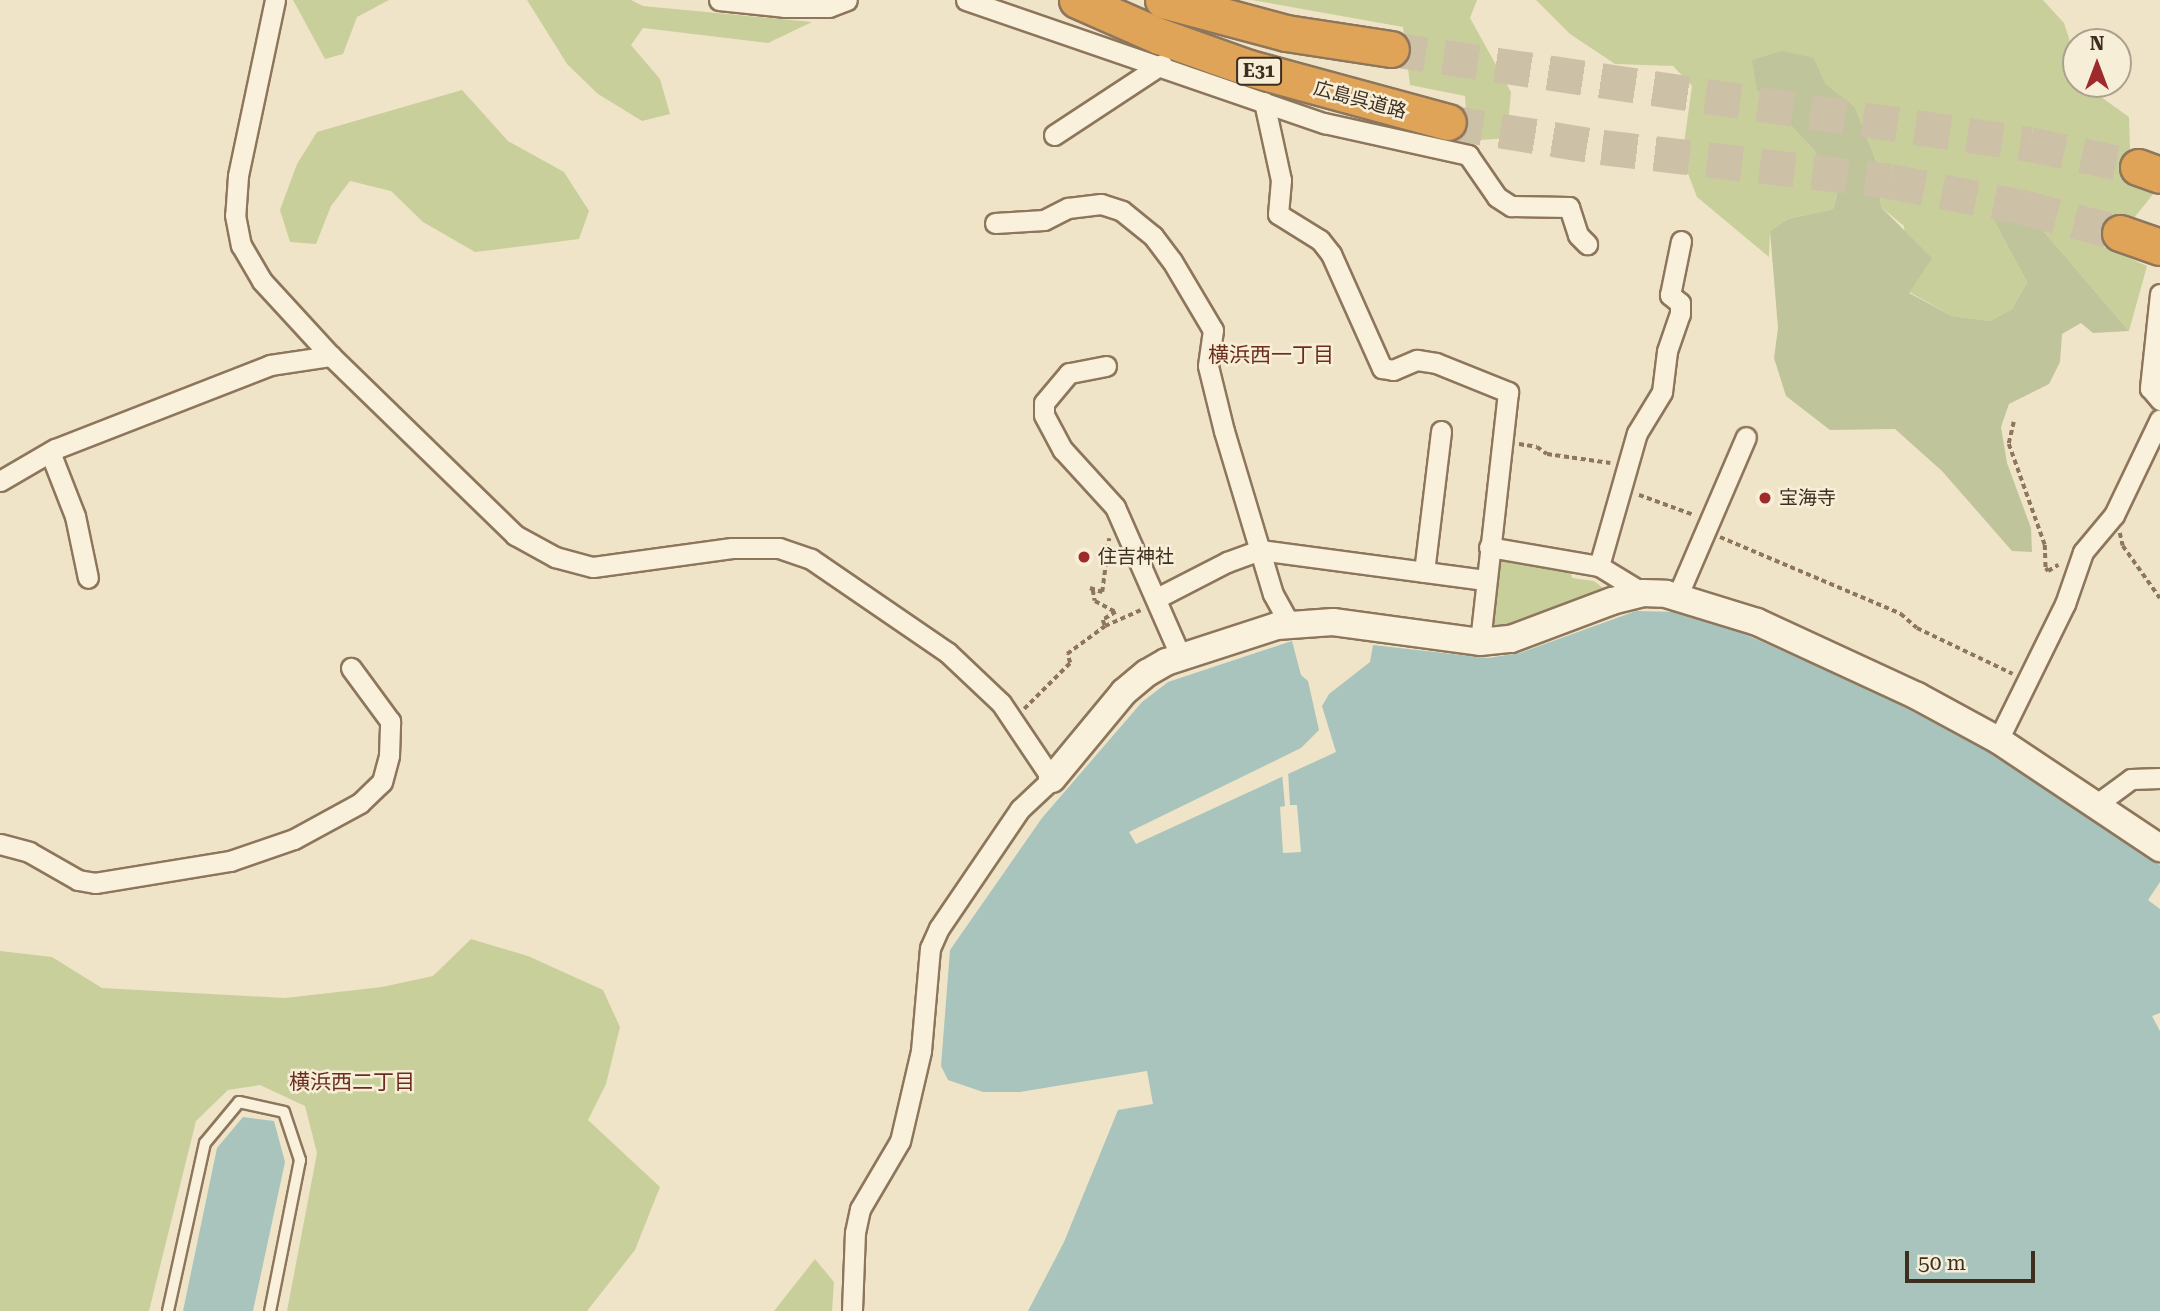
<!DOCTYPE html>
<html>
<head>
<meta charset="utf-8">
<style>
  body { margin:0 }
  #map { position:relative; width:2160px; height:1311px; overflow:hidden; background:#f0e4c8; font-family:"Roboto Serif","Noto Sans JP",serif }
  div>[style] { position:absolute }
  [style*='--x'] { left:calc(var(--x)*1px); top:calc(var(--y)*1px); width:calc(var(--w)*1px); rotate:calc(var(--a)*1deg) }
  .green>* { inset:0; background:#c9cf9b }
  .cemetery>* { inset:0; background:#bfc49a }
  .water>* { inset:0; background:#a9c4bc }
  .pier>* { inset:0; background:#f0e4c8 }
  .highway-tunnel>* { height:35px; margin-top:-17.5px; transform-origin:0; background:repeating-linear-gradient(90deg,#ccc0a6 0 35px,transparent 0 53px) }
  .path>* { height:3.5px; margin-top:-1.75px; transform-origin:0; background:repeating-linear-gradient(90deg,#8d765c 0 5px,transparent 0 8.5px) }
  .roads { filter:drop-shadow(2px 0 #8d765c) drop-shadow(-2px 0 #8d765c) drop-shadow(0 2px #8d765c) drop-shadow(0 -2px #8d765c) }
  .lane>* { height:10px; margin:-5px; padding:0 5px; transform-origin:5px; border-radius:5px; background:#faf1dc }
  .street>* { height:19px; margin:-9.5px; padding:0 9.5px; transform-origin:9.5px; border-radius:9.5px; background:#faf1dc }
  .secondary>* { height:26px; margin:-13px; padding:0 13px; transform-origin:13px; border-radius:13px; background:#faf1dc }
  .highway>* { height:35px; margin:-17.5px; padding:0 17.5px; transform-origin:17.5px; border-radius:17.5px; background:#e0a458 }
  .dots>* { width:19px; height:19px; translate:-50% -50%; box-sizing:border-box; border:4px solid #f7eed8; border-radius:50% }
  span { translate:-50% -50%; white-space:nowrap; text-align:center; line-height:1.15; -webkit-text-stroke:5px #f7eed8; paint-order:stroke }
  .shield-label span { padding:2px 5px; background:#f7eed8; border:2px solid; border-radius:5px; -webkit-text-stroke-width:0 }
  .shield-label { font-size:18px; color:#3d2e20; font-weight:700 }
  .street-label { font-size:19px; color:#3d2e20 }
  .poi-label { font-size:19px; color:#3d2e20 }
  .left { translate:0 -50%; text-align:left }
  .neighbourhood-label { font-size:21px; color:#6b2e1e }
  .north { position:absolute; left:2062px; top:28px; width:70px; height:70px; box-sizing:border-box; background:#f7eed8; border:2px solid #ada18e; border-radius:50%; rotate:0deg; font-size:19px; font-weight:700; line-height:28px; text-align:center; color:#3d2e20 }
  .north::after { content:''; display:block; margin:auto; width:24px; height:32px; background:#9e2a2b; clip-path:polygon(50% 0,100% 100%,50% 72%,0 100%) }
  .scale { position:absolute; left:1905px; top:1251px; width:130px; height:32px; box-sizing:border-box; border:4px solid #3d2e20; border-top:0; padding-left:9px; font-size:21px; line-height:24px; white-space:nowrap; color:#3d2e20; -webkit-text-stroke:5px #f7eed8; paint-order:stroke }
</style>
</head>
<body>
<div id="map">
  <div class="green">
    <div style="clip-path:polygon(293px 0,389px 0,357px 17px,343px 54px,325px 59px)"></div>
    <div style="clip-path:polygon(527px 0,631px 0,643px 6px,812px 22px,768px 43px,643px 28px,631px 45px,660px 79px,670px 114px,642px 121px,598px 94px,567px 64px)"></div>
    <div style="clip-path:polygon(1252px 0,1477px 0,1470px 18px,1511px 92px,1507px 138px,1468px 141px,1465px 96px,1410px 85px,1403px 27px)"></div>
    <div style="clip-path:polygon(1536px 0,2043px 0,2064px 23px,2076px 60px,2076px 84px,2083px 84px,2129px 117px,2130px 149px,2123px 173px,2154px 193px,2134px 218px,2109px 218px,2104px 247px,2147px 266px,2129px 331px,2022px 206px,1999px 201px,1992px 217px,2027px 282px,2012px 309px,1990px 321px,1952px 316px,1909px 292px,1904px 226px,1881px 207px,1878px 166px,1855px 107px,1826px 84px,1814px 58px,1757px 90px,1814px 150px,1838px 189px,1833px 209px,1788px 219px,1770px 231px,1769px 257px,1697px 197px,1682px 158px,1692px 86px,1673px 66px,1615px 64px,1570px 34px)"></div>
    <div style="clip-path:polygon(462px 90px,508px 141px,564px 172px,589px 211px,579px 239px,475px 252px,423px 222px,391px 191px,350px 181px,331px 206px,316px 244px,290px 242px,280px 210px,297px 164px,317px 132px)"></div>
    <div style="clip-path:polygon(1491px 553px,1569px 565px,1572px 578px,1594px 581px,1607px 591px,1499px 638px,1485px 623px)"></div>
    <div style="clip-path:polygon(471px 939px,528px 956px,603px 990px,620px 1027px,606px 1084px,588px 1120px,660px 1187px,635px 1250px,587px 1311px,287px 1311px,317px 1153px,305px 1106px,260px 1085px,228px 1090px,196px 1121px,149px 1311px,0 1311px,0 951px,52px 957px,102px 988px,285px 998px,382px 987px,433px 976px)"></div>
    <div style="clip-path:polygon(815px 1259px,834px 1282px,832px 1311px,774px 1311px)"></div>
  </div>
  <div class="cemetery">
    <div style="clip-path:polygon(1782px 51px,1814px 58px,1826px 84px,1855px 107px,1878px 166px,1881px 207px,1932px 258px,1909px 293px,1952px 316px,1990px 321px,2012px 309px,2027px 282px,1992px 217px,1998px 201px,2022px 206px,2129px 331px,2093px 333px,2081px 323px,2062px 334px,2060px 362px,2049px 384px,2009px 404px,2001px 427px,2007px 463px,2031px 528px,2032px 552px,2012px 551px,1942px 471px,1895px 429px,1830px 430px,1786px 396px,1774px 358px,1778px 328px,1770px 231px,1788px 219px,1833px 209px,1838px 190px,1814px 150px,1757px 90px,1752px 60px)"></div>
  </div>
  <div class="water">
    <div style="clip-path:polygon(1636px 611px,1680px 612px,1740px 632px,1880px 694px,1990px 753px,2160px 865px,2160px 882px,2148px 900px,2160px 909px,2160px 1013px,2152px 1016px,2160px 1031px,2160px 1311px,1028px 1311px,1064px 1242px,1118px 1110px,1153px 1104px,1147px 1071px,1020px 1092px,983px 1092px,948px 1080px,941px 1066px,950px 950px,1042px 818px,1142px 702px,1168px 682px,1292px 641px,1301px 675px,1308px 681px,1319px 730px,1301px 748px,1129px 832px,1136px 844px,1336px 752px,1322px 706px,1329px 694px,1370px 662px,1373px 645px,1488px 658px,1520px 653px)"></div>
    <div style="clip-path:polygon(243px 1117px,274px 1121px,285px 1162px,253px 1311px,183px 1311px,217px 1148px)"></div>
  </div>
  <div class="pier">
    <div style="clip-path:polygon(1288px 771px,1290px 805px,1297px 805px,1301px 852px,1283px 853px,1280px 807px,1285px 806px,1282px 773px)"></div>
  </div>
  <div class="highway-tunnel">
    <div style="--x:1391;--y:49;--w:646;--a:8.46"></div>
    <div style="--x:2030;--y:144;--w:110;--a:12"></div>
    <div style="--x:1448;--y:122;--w:156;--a:9.2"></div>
    <div style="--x:1602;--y:147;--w:290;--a:6.7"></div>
    <div style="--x:1890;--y:181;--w:136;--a:11.1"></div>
    <div style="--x:2023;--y:207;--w:100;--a:15"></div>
  </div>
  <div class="path">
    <div style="--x:2014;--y:422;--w:23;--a:103"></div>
    <div style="--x:2009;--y:444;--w:107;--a:70.4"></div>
    <div style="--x:2045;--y:545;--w:23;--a:88"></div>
    <div style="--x:2046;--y:568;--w:4;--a:56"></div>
    <div style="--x:2048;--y:571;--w:12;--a:-31"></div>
    <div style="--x:1519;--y:444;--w:18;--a:9"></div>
    <div style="--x:1537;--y:447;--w:12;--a:35"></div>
    <div style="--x:1547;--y:454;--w:64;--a:8.1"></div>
    <div style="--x:1639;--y:495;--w:59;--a:20"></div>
    <div style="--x:2120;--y:533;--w:13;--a:77"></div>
    <div style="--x:2123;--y:546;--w:64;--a:54.6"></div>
    <div style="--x:1720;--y:537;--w:197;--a:23"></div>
    <div style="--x:1901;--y:614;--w:21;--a:41"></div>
    <div style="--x:1917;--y:628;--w:106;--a:25.6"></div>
    <div style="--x:1090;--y:588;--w:13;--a:18"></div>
    <div style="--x:1102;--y:592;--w:54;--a:-82.6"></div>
    <div style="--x:1093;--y:590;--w:11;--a:80"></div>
    <div style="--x:1095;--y:601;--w:24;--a:28"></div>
    <div style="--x:1116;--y:612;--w:15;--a:148"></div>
    <div style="--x:1103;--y:620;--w:6;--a:72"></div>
    <div style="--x:1024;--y:709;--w:65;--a:-45"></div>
    <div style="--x:1070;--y:663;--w:9;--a:-108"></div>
    <div style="--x:1067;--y:654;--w:47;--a:-36.4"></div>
    <div style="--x:1105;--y:626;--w:39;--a:-24"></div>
  </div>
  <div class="roads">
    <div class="lane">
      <div style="--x:168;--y:1311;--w:172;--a:-77.6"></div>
      <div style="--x:205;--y:1143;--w:53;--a:-50.3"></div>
      <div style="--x:239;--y:1102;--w:46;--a:12.5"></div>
      <div style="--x:284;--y:1112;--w:51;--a:71.6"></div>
      <div style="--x:300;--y:1160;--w:154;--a:101.2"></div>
    </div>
    <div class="street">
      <div style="--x:275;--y:0;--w:180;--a:101.9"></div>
      <div style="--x:238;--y:176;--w:39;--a:94"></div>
      <div style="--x:235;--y:215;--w:31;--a:79"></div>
      <div style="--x:241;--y:245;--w:42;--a:59.7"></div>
      <div style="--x:262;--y:281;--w:102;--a:47.4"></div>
      <div style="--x:331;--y:356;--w:257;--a:44.2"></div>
      <div style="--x:515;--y:535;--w:46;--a:28.8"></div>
      <div style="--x:555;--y:557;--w:39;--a:15"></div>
      <div style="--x:593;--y:567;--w:140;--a:-7.8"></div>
      <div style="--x:732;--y:548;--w:47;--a:0"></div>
      <div style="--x:779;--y:548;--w:34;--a:19"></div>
      <div style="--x:811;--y:559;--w:165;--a:34.4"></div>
      <div style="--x:947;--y:652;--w:74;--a:43.4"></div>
      <div style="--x:1001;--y:703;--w:92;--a:56.1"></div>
      <div style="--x:1052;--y:779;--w:44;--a:136.8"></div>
      <div style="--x:1020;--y:809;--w:144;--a:124.2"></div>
      <div style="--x:939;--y:928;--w:22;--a:114"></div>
      <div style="--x:930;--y:948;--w:103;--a:95"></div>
      <div style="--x:921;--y:1051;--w:92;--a:103.1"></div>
      <div style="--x:900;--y:1141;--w:79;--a:120.5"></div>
      <div style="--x:860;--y:1209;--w:24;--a:102"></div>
      <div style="--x:855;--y:1232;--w:79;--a:92.2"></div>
      <div style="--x:719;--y:0;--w:65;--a:6.1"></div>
      <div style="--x:784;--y:7;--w:45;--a:0"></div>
      <div style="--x:829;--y:7;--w:19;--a:-21"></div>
      <div style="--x:966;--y:0;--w:379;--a:19"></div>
      <div style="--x:1324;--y:123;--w:148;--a:12.5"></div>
      <div style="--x:1468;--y:155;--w:51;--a:55.4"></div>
      <div style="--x:1497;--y:197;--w:17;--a:33"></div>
      <div style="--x:1511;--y:206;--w:58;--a:1"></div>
      <div style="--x:1569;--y:207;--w:29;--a:72"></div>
      <div style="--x:1578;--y:235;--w:13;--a:45"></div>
      <div style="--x:1264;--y:102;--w:80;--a:77.7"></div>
      <div style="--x:1281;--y:180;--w:34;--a:95"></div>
      <div style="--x:1278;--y:214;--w:49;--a:31.8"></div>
      <div style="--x:1320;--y:240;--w:18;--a:52"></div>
      <div style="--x:1331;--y:254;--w:125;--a:65.9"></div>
      <div style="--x:1382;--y:368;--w:11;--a:10"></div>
      <div style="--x:1393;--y:370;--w:26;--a:-23"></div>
      <div style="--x:1417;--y:360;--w:19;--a:9"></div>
      <div style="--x:1436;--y:363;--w:78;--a:21.9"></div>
      <div style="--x:1508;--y:392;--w:252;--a:96.4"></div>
      <div style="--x:1054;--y:135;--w:129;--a:-33.3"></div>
      <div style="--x:995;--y:223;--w:49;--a:-3.5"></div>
      <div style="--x:1044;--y:220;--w:27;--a:-27"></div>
      <div style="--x:1068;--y:208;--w:33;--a:-7"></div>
      <div style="--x:1101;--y:204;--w:22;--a:18"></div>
      <div style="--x:1122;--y:211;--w:40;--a:39"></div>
      <div style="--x:1153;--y:236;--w:31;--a:53"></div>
      <div style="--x:1172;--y:261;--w:80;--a:59.3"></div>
      <div style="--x:1213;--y:330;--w:36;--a:98"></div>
      <div style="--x:1208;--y:366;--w:67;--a:76.2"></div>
      <div style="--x:1224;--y:431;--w:170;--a:73.3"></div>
      <div style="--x:1273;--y:594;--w:33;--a:61"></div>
      <div style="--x:2160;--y:294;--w:95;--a:96.1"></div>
      <div style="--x:2150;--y:388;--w:16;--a:50"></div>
      <div style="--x:1106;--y:366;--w:38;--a:169"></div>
      <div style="--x:1069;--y:373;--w:39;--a:130"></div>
      <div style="--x:1044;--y:403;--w:12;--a:90"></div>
      <div style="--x:1044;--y:415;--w:40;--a:62"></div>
      <div style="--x:1063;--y:450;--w:77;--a:47.6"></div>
      <div style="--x:1115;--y:507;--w:164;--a:66.3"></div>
      <div style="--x:50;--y:452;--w:69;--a:68.7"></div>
      <div style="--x:75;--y:516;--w:63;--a:78.2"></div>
      <div style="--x:0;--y:481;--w:64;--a:-30.2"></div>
      <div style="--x:55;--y:449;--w:231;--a:-21.3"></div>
      <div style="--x:270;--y:365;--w:62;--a:-8.4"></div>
      <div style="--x:1489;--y:547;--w:112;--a:9.8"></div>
      <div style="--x:1599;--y:566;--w:52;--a:31.5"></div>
      <div style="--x:1599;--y:566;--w:138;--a:-74.1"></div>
      <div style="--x:1637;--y:433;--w:48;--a:-58.6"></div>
      <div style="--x:1662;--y:392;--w:41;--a:-83"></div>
      <div style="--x:1667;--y:351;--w:39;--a:-71"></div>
      <div style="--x:1680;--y:314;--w:11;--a:-90"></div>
      <div style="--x:1680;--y:303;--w:13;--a:-141"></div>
      <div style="--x:1670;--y:295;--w:55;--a:-78.5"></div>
      <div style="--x:1424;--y:572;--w:142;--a:-83.1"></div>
      <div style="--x:1677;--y:597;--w:174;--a:-66.7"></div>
      <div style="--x:1157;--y:598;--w:79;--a:-27.2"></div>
      <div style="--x:1227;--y:562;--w:35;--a:-20"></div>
      <div style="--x:1260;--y:550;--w:227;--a:7.6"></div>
      <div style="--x:1998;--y:740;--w:152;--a:-63.8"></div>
      <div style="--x:2065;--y:604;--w:55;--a:-70.9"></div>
      <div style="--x:2083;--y:552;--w:48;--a:-50"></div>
      <div style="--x:2114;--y:515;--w:106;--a:-64.4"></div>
      <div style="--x:2097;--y:804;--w:42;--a:-36.3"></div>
      <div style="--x:2131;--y:779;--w:29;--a:-2"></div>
      <div style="--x:0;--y:844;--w:30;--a:15"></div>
      <div style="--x:29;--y:852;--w:56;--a:29.7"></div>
      <div style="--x:78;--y:880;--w:17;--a:10"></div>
      <div style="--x:95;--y:883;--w:137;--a:-9.3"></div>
      <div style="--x:230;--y:861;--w:68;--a:-19"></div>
      <div style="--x:294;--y:839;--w:75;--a:-28.6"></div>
      <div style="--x:360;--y:803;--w:30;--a:-44"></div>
      <div style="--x:382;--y:782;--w:28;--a:-75"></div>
      <div style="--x:389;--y:755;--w:34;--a:-88"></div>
      <div style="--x:390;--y:721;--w:66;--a:-126.3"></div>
    </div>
    <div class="secondary">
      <div style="--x:1052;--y:779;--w:113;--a:-50.4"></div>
      <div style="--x:1124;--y:692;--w:30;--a:-40"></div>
      <div style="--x:1147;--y:673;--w:22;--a:-30"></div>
      <div style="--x:1166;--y:662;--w:117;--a:-18"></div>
      <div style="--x:1277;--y:626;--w:56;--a:-4.1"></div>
      <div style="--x:1333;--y:622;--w:148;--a:7.7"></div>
      <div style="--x:1480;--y:642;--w:31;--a:-6"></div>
      <div style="--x:1511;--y:639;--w:108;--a:-20.6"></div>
      <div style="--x:1612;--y:601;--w:32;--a:-14"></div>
      <div style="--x:1643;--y:593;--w:23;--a:2"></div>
      <div style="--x:1666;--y:594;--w:95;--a:17.1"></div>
      <div style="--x:1757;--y:622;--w:176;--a:24.8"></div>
      <div style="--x:1917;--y:696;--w:92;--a:28.5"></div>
      <div style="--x:1998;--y:740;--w:195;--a:33.7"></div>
    </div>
    <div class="highway">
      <div style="--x:1077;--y:0;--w:90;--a:23.7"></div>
      <div style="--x:1159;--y:36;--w:96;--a:19.6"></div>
      <div style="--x:1249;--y:68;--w:206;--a:15.2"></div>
      <div style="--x:1163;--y:0;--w:127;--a:15"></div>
      <div style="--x:1286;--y:33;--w:106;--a:8.7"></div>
      <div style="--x:2138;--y:167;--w:23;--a:20"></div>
      <div style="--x:2120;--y:233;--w:42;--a:19.3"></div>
    </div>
  </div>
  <div class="dots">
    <div style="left:1765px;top:498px;background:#9e2a2b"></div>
    <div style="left:1084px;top:557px;background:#9e2a2b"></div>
  </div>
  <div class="shield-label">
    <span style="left:1259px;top:71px">E31</span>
  </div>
  <div class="street-label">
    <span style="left:1360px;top:100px;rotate:15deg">広島呉道路</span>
  </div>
  <div class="poi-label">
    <span class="left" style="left:1779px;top:498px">宝海寺</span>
    <span class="left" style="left:1098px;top:557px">住吉神社</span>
  </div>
  <div class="neighbourhood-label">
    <span style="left:1271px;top:355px">横浜西一丁目</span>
    <span style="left:352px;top:1082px">横浜西二丁目</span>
  </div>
  <div class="north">N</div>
  <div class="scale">50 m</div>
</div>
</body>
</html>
